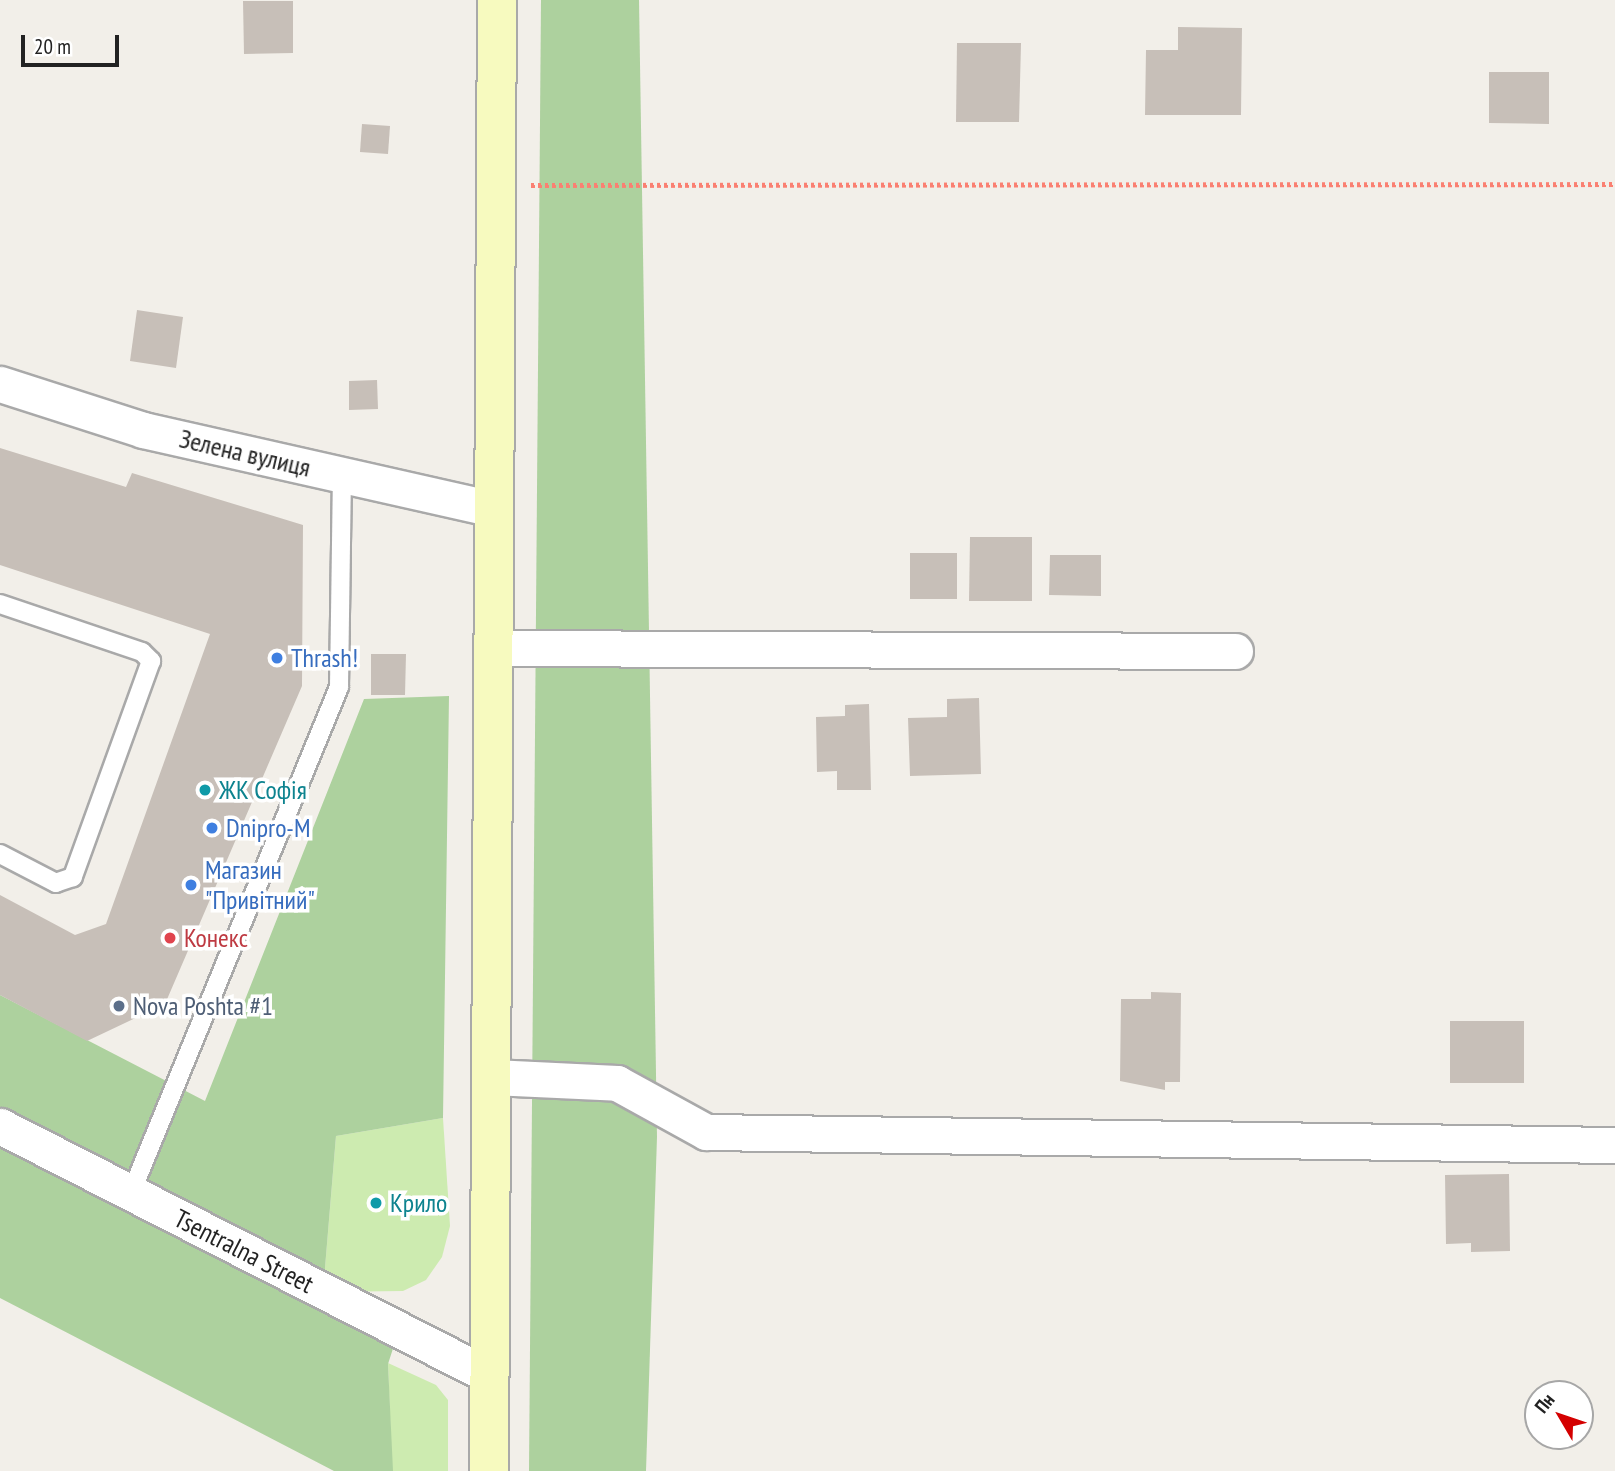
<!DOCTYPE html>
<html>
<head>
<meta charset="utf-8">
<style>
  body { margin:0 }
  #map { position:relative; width:1615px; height:1471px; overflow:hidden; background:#f2efe9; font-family:"PT Sans Narrow",sans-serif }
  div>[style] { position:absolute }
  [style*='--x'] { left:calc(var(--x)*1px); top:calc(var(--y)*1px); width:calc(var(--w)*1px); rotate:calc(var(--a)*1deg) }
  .grass>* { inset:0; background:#cdebb0 }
  .forest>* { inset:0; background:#add19e }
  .building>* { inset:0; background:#c7bfb8 }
  .path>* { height:4.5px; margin-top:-2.25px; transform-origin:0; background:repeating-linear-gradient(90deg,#fa8072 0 3.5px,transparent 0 7px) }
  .roads { filter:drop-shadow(2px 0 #a9a9a9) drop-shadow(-2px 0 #a9a9a9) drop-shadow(0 2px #a9a9a9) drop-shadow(0 -2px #a9a9a9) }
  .lane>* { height:18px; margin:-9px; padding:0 9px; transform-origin:9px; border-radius:9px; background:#fff }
  .street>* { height:35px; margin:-17.5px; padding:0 17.5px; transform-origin:17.5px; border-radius:17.5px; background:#fff }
  .secondary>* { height:38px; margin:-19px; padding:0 19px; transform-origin:19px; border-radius:19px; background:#f7fabf }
  .dots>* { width:19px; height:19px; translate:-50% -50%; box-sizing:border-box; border:4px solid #fff; border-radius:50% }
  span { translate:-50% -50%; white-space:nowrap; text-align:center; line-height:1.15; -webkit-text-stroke:7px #fff; paint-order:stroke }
  .street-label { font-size:26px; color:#222 }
  .shop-label { font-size:26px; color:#366cbe }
  .left { translate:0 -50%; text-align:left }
  .culture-label { font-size:26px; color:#0d838f }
  .health-label { font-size:26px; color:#be3a42 }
  .service-label { font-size:26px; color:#4e5e75 }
  .north { position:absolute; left:1524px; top:1380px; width:70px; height:70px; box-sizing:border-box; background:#fff; border:2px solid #a7a7a7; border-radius:50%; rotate:309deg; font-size:19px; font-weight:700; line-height:28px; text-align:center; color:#222 }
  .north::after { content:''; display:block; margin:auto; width:24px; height:32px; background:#d40000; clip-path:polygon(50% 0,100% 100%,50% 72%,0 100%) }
  .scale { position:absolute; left:21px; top:35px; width:98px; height:32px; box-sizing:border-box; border:4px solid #222; border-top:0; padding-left:9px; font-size:21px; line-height:24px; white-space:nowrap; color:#222; -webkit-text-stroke:5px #fff; paint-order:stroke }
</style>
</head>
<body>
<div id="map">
  <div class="grass">
    <div style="clip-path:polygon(443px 1118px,450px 1226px,442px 1257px,426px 1280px,403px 1291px,323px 1292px,336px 1136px)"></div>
    <div style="clip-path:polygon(388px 1363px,436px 1385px,448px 1400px,448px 1471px,392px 1471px)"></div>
  </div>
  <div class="forest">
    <div style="clip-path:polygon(541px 0,639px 0,657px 1137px,646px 1471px,529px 1471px)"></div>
    <div style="clip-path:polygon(449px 696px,443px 1118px,336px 1136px,323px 1292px,399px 1330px,388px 1364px,393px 1471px,334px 1471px,0 1298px,0 995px,205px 1101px,364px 699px)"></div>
  </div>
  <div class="building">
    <div style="clip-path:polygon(243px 1px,293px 1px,293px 53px,244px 54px)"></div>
    <div style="clip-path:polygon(1178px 27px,1242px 28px,1241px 115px,1145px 115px,1146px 50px,1178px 50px)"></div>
    <div style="clip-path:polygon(957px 43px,1021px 43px,1019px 122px,956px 122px)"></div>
    <div style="clip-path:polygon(1489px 72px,1549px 72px,1549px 124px,1489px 123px)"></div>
    <div style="clip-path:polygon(362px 124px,390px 126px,388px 154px,360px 152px)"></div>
    <div style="clip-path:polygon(137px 310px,183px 317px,176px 368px,130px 361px)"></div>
    <div style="clip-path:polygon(377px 380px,378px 409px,349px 410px,349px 381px)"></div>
    <div style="clip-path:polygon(0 448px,126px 487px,132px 473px,303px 525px,302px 686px,165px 1004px,87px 1041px,0 995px,0 895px,75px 935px,106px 924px,210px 634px,0 565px)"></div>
    <div style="clip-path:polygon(970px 537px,1032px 537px,1032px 601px,969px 601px)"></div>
    <div style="clip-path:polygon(910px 553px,957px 553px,957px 599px,910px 599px)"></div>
    <div style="clip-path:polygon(1050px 555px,1101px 555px,1101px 596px,1049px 595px)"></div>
    <div style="clip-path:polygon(371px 654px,406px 654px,405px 695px,371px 695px)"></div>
    <div style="clip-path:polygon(979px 698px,981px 774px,910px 776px,908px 718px,947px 717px,947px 699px)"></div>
    <div style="clip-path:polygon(869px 704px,871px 790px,837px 790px,837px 771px,817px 772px,816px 717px,845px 716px,845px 705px)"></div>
    <div style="clip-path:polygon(1151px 992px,1181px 993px,1180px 1082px,1165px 1082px,1165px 1090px,1120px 1081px,1121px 999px,1151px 999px)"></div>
    <div style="clip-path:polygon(1450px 1021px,1524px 1021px,1524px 1083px,1450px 1083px)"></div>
    <div style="clip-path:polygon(1509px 1174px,1510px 1251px,1471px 1252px,1471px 1243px,1446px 1244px,1445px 1175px)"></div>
  </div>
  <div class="path">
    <div style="--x:531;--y:185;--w:1084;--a:-0.05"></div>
  </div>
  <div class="roads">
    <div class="lane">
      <div style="--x:0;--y:604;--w:150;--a:18.7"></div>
      <div style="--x:142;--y:652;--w:13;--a:45"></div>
      <div style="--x:151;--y:661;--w:230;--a:109.9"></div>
      <div style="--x:73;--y:877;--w:18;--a:161"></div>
      <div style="--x:56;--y:883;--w:63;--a:-152.6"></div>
      <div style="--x:131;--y:1193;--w:547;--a:-67.65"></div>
      <div style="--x:339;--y:687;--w:211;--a:-89.2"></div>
    </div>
    <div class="street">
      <div style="--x:0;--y:384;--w:150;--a:17.8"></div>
      <div style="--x:143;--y:430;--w:360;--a:12.7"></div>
      <div style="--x:494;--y:648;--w:741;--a:0.23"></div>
      <div style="--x:492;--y:1077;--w:125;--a:2.7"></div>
      <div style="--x:617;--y:1083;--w:102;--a:28.8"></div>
      <div style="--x:706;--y:1132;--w:909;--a:0.82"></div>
      <div style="--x:0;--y:1126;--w:548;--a:27.03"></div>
    </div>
    <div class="secondary">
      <div style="--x:489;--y:1471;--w:1471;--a:-89.69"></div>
    </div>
  </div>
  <div class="dots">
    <div style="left:277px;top:658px;background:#3f7fe0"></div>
    <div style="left:205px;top:790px;background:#0f9aa8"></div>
    <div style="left:212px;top:828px;background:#3f7fe0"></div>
    <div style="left:191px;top:885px;background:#3f7fe0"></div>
    <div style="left:170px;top:938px;background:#e0444e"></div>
    <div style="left:119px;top:1006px;background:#5c6f8a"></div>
    <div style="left:376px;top:1203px;background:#0f9aa8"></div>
  </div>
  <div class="street-label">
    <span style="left:245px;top:453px;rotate:13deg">Зелена вулиця</span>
    <span style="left:244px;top:1251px;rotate:27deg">Tsentralna Street</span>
  </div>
  <div class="shop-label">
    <span class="left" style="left:291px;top:658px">Thrash!</span>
    <span class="left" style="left:226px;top:828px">Dnipro-M</span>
    <span class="left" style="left:205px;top:885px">Магазин<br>"Привітний"</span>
  </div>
  <div class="culture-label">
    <span class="left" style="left:219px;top:790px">ЖК Софія</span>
    <span class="left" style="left:390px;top:1203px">Крило</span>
  </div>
  <div class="health-label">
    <span class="left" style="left:184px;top:938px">Конекс</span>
  </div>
  <div class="service-label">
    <span class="left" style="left:133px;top:1006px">Nova Poshta #1</span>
  </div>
  <div class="north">Пн</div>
  <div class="scale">20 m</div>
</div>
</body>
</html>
